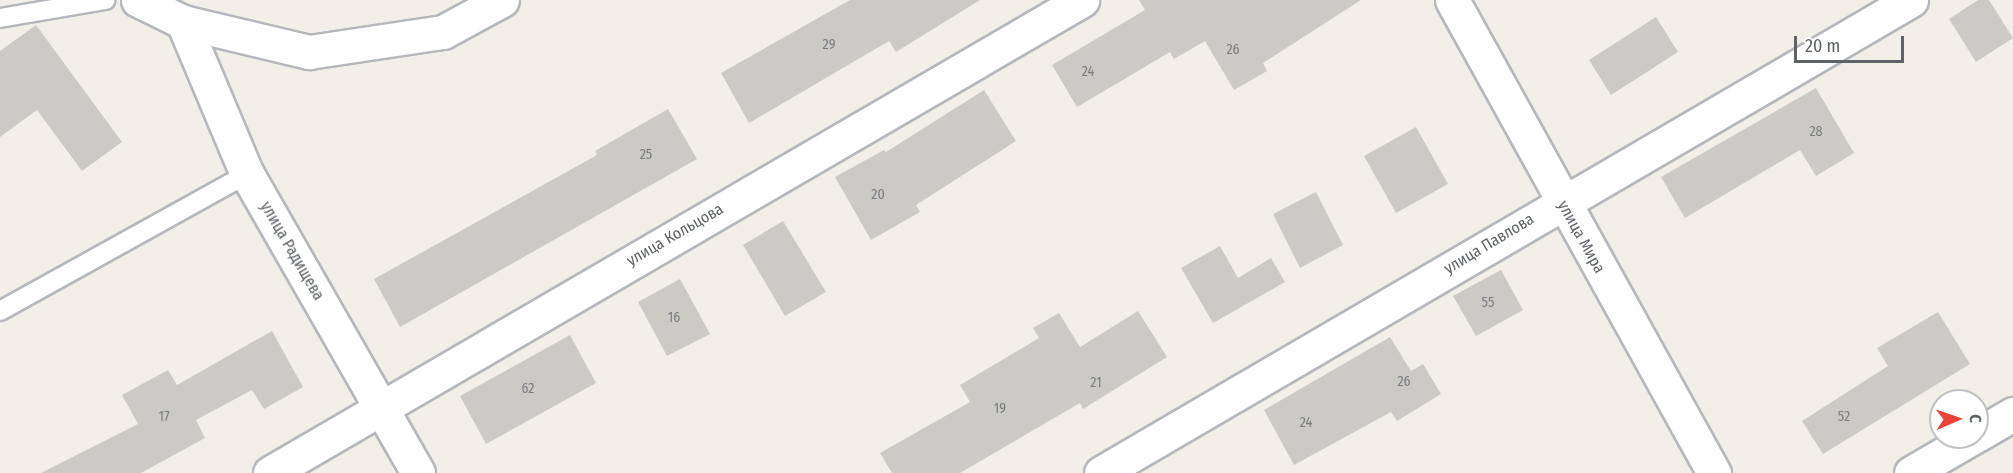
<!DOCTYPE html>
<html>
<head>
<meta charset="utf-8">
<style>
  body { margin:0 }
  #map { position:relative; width:2013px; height:473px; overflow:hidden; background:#f1efe8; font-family:"Fira Sans Condensed",sans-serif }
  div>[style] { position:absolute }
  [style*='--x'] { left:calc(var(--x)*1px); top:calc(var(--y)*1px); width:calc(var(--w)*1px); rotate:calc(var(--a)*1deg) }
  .building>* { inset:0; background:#cccac5 }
  .roads { filter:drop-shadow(2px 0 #b5b8bc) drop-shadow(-2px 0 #b5b8bc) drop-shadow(0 2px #b5b8bc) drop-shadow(0 -2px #b5b8bc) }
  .service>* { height:18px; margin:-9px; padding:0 9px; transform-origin:9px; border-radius:9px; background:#fff }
  .minor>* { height:33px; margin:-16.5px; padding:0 16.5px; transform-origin:16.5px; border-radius:16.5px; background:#fff }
  .secondary>* { height:33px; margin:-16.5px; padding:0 16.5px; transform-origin:16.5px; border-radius:16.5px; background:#fff }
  span { translate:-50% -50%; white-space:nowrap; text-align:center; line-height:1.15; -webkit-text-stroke:4.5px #fff; paint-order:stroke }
  .number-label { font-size:14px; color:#7a7d7f }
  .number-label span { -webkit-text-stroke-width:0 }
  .street-label { font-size:16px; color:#5f6368 }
  .north { position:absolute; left:1929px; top:389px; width:60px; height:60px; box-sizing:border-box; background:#fff; border:2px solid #bfc1c3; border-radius:50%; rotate:88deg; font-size:16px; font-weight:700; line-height:24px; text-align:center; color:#5f6368 }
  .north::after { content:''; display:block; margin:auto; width:21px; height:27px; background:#ea4335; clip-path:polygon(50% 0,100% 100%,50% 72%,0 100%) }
  .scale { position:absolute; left:1794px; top:36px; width:110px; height:27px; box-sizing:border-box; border:3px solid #5f6368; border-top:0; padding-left:8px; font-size:18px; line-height:21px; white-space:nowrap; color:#5f6368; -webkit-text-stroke:4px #fff; paint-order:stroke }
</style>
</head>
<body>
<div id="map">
  <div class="building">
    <div style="clip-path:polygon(850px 0,980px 0,896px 52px,889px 41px,749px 123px,721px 73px)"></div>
    <div style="clip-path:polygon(1139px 0,1361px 0,1263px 63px,1267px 71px,1234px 90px,1205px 41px,1174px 59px,1170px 52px,1077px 107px,1052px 65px,1145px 10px)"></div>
    <div style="clip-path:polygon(1978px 0,1989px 0,2013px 38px,1976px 62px,1949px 19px)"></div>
    <div style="clip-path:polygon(1656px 17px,1678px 52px,1611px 95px,1589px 60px)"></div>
    <div style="clip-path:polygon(36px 25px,122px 142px,82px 171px,37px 110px,0 137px,0 51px)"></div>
    <div style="clip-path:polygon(1816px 88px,1854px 153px,1816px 176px,1800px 150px,1685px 218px,1661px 177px)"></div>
    <div style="clip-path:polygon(984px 90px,1016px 141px,916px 205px,920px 212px,871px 240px,835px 177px,884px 150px,886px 152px)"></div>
    <div style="clip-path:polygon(668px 109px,697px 159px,400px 327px,374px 279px,597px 155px,595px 151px)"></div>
    <div style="clip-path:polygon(1416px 127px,1448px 184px,1396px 213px,1364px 156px)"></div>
    <div style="clip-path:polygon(1316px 192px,1343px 245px,1300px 268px,1273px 214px)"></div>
    <div style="clip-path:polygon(783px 221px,826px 292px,785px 316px,743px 245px)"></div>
    <div style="clip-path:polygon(1220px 246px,1238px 278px,1271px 258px,1285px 282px,1213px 323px,1181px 268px)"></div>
    <div style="clip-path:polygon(1501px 270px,1523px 310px,1476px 336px,1453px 296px)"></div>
    <div style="clip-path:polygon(680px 279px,710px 334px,667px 356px,638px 302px)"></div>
    <div style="clip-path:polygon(1138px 311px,1167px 357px,1083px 409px,1080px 403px,960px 473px,892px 473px,880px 453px,970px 402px,960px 385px,1039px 338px,1033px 328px,1059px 313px,1080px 347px)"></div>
    <div style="clip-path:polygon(1938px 312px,1970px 364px,1823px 454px,1802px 421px,1888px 366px,1877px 348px)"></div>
    <div style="clip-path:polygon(272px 331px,303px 387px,264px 409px,252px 390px,196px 420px,205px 438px,141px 473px,41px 473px,138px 424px,122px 395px,168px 370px,177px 385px)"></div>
    <div style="clip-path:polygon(570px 335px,596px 383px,486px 444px,460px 396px)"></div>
    <div style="clip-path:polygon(1390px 337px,1411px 371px,1423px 364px,1441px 394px,1397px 421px,1391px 412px,1294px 465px,1264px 410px)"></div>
  </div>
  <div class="roads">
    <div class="service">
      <div style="--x:0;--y:18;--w:107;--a:-9.7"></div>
      <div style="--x:0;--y:311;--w:282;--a:-29"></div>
    </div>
    <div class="minor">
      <div style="--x:138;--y:0;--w:50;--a:26.1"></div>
      <div style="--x:183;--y:22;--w:130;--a:13.4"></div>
      <div style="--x:309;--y:52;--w:135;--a:-8.5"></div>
      <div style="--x:443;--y:32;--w:67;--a:-28.5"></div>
      <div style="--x:183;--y:22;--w:165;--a:67.2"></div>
      <div style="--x:247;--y:174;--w:344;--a:60.2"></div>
      <div style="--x:1977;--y:435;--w:42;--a:-30.3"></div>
      <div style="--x:270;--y:473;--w:940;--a:-30.22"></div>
      <div style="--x:1101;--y:473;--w:938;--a:-30.28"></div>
      <div style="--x:1911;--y:473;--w:72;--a:-30.1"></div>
    </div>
    <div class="secondary">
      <div style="--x:1452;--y:0;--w:541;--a:61.02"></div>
    </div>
  </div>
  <div class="number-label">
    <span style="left:829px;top:45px">29</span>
    <span style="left:1233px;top:50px">26</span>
    <span style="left:1088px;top:72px">24</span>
    <span style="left:1816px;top:132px">28</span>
    <span style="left:646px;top:155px">25</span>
    <span style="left:878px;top:195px">20</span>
    <span style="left:1488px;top:303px">55</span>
    <span style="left:674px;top:318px">16</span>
    <span style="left:1404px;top:382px">26</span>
    <span style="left:1096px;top:383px">21</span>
    <span style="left:528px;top:389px">62</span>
    <span style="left:1000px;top:409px">19</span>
    <span style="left:164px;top:417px">17</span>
    <span style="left:1844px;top:417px">52</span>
    <span style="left:1306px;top:423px">24</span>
  </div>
  <div class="street-label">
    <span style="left:675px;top:235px;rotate:-30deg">улица Кольцова</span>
    <span style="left:1581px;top:237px;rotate:61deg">улица Мира</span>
    <span style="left:1489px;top:244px;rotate:-31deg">улица Павлова</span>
    <span style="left:292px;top:251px;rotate:60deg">улица Радищева</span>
  </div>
  <div class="north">С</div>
  <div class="scale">20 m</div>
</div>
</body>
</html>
